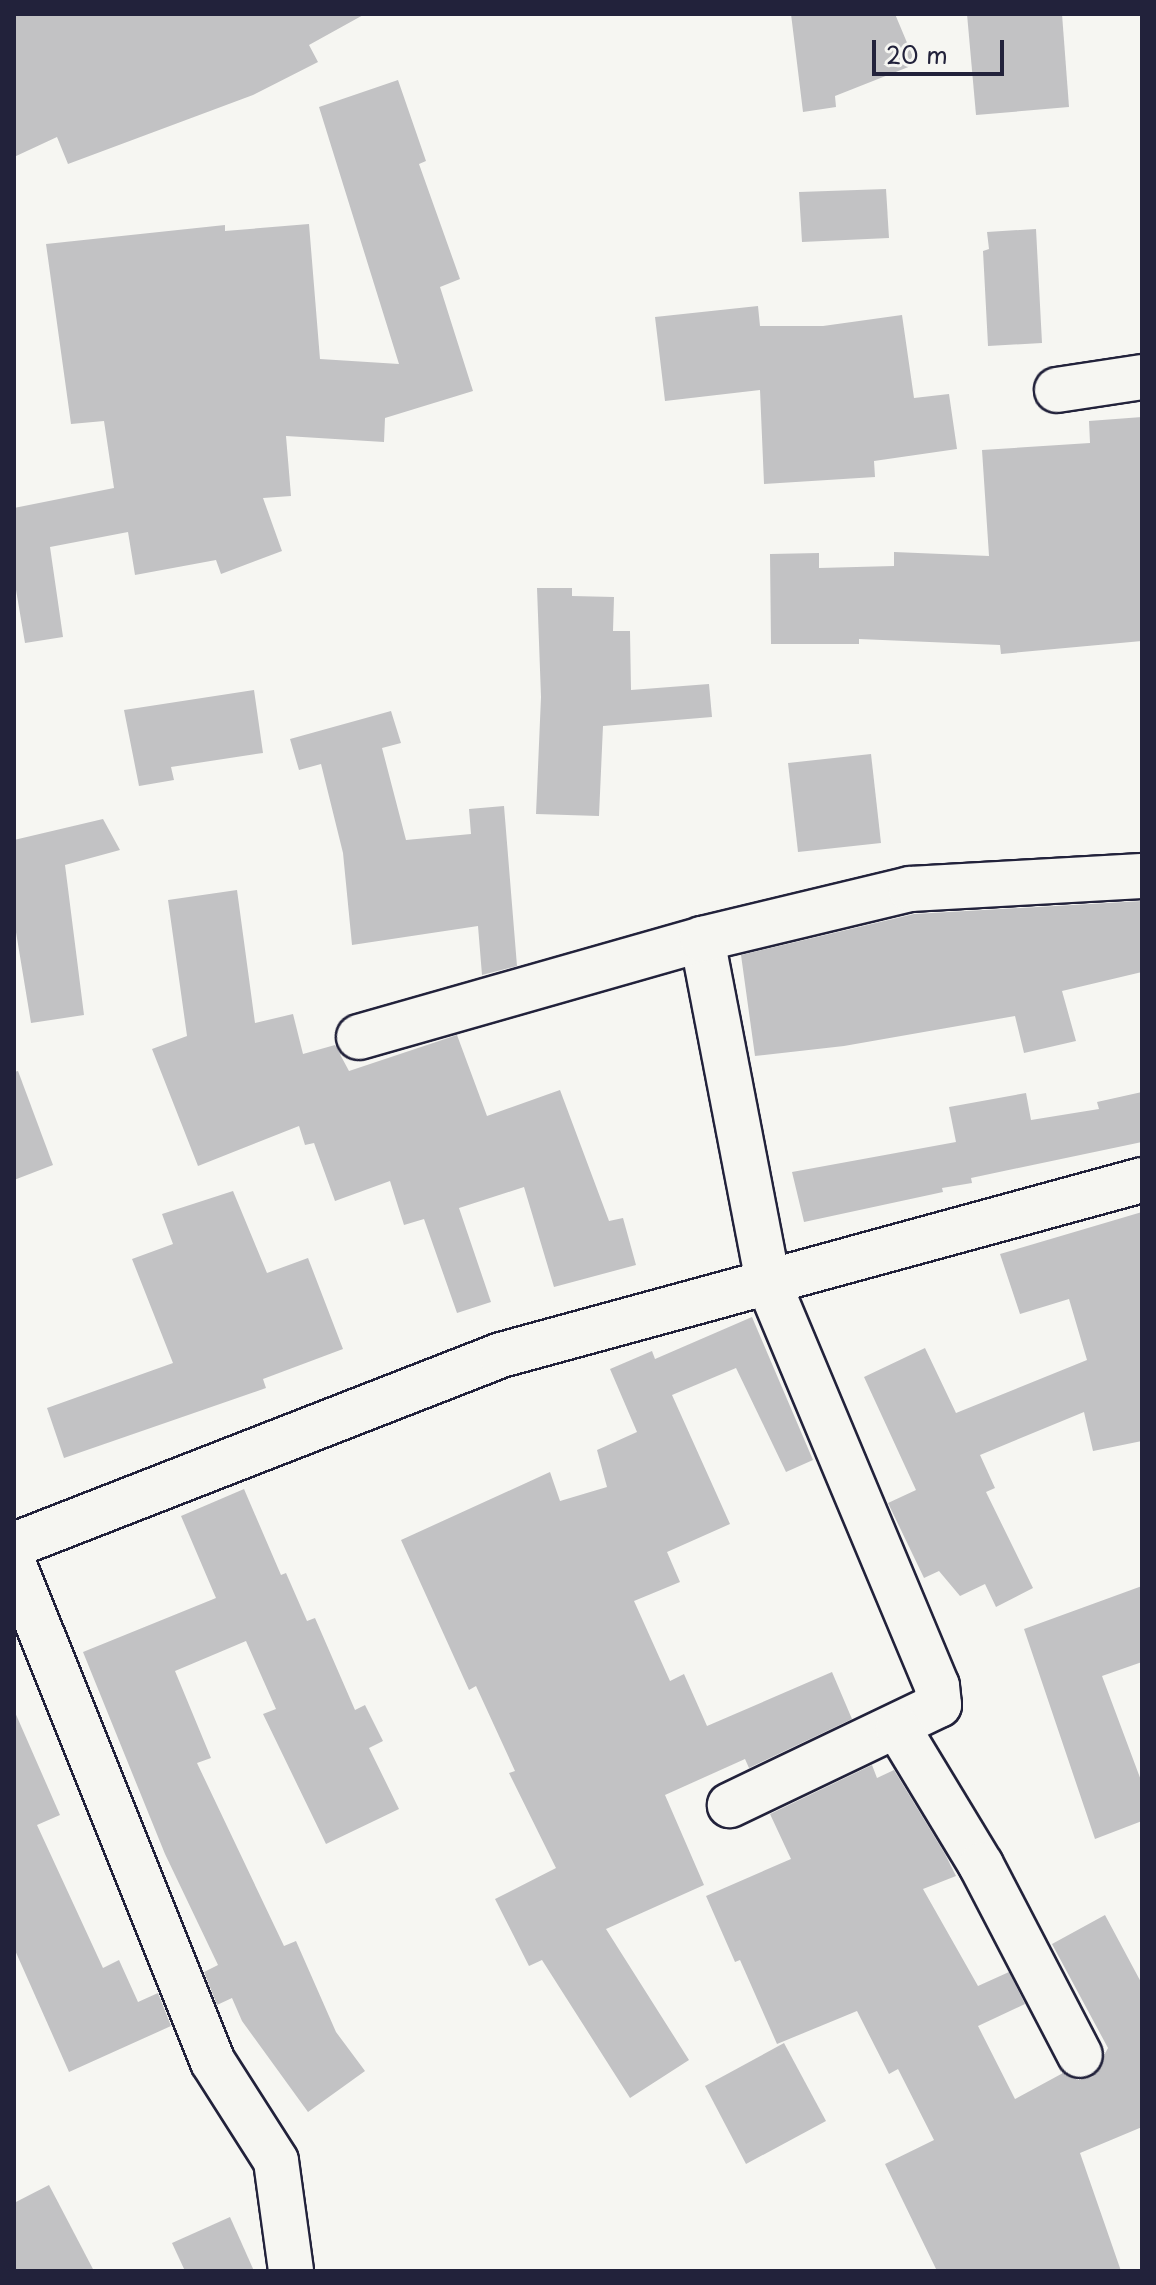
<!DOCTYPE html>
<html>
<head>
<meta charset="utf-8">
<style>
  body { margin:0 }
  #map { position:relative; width:1156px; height:2285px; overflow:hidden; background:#f6f6f2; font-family:"Playpen Sans",sans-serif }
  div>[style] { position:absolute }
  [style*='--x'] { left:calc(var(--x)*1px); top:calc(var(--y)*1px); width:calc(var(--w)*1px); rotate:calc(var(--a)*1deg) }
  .building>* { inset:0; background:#c2c2c4 }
  .roads { filter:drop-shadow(2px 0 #22223b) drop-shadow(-2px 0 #22223b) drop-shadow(0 2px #22223b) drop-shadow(0 -2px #22223b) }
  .street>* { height:44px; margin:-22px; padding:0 22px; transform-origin:22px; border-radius:22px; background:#f6f6f2 }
  .secondary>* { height:44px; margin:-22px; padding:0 22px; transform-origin:22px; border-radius:22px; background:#f6f6f2 }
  span { translate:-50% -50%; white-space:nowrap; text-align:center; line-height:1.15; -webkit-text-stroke:6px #f6f6f2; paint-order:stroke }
  .frame { position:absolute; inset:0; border:16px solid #22223b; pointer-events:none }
  .scale { position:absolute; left:872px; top:40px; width:132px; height:36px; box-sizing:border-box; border:4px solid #22223b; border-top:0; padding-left:10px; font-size:24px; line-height:28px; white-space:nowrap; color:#22223b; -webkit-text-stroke:6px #f6f6f2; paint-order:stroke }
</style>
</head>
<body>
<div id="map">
  <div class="building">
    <div style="clip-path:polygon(14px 14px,365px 14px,309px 45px,318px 62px,253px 95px,68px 164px,57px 137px,14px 157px)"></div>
    <div style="clip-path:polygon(791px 14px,895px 14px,916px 64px,835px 96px,836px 107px,803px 112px)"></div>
    <div style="clip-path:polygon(967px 14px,1062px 14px,1069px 107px,976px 115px)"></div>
    <div style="clip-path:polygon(398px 80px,426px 161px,419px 164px,460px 279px,440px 287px,473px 391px,385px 418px,384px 442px,286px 436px,291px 496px,263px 498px,282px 551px,221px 574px,216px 560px,135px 575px,128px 532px,50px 547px,63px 637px,25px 643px,14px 578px,14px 508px,114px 488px,104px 421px,71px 424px,46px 244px,225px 225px,225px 231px,309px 224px,320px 359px,399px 364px,319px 107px)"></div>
    <div style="clip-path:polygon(886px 189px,889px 238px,802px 242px,799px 192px)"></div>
    <div style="clip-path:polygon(1036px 229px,1042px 343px,988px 346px,983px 251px,989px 249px,987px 232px)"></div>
    <div style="clip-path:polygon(758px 306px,760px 326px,823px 326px,902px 315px,914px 398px,949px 394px,957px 449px,874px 461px,875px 477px,764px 484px,760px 390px,665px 401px,655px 317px)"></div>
    <div style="clip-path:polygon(1142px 417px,1142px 641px,1001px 654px,1000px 645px,859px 639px,859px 644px,771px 644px,770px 554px,819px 553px,819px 568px,894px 566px,894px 552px,989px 556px,982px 450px,1090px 443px,1089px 421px)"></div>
    <div style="clip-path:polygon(537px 588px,572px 588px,572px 596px,614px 597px,613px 631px,630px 631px,631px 690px,709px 684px,712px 717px,603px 726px,599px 816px,536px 814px,541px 697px)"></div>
    <div style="clip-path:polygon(254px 690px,263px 753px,171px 767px,174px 780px,139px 786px,124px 710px)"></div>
    <div style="clip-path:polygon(391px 711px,401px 743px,382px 748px,406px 840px,471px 834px,469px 809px,504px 806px,517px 966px,482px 975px,478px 926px,352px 945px,343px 853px,321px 764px,299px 770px,290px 739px)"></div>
    <div style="clip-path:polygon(871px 754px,881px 843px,798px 852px,788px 763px)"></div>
    <div style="clip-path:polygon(103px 819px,120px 850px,65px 865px,84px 1015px,31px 1023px,14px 920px,14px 840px)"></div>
    <div style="clip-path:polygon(237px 890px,255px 1023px,293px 1014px,303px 1054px,335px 1045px,349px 1071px,457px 1035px,487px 1116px,560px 1090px,609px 1221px,623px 1218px,636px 1265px,554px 1287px,524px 1187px,459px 1208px,491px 1302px,457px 1313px,424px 1219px,404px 1225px,390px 1181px,335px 1201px,314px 1143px,305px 1145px,299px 1126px,198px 1166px,152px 1049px,187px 1036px,168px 900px)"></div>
    <div style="clip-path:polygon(1142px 901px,1142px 972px,1062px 991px,1076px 1041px,1024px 1053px,1015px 1016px,844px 1046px,755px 1056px,741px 955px,914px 914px)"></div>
    <div style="clip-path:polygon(18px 1071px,53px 1165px,14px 1180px,14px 1072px)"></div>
    <div style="clip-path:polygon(1142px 1092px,1142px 1142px,971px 1178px,972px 1183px,942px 1188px,943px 1192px,804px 1222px,792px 1172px,956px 1142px,949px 1107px,1026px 1093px,1031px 1120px,1099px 1109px,1097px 1102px)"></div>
    <div style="clip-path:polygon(233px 1191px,267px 1273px,308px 1258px,343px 1349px,263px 1379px,266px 1388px,64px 1458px,47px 1408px,173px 1363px,132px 1259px,173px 1244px,162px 1214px)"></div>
    <div style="clip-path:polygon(1142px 1212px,1142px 1441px,1093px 1451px,1084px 1412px,980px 1455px,995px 1488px,986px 1492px,1033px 1588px,996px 1607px,985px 1584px,960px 1596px,939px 1571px,924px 1578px,888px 1503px,916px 1490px,864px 1377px,925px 1348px,956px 1413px,1087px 1360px,1069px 1299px,1020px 1314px,1000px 1254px)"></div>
    <div style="clip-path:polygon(752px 1317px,813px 1460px,786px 1472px,736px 1368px,672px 1395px,730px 1524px,667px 1552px,680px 1582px,634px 1601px,670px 1681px,684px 1674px,707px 1726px,832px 1672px,852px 1719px,749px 1768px,745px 1759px,665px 1795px,704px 1885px,606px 1929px,689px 2060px,630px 2098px,542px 1960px,529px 1966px,495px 1899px,556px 1868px,509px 1773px,515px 1771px,476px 1686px,469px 1690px,401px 1540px,550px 1472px,560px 1501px,607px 1487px,597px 1450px,637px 1432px,610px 1369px,652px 1351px,655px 1359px)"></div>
    <div style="clip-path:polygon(244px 1489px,281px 1575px,286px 1573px,307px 1621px,315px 1618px,355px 1710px,365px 1705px,383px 1741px,369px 1748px,399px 1809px,326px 1844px,263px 1714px,276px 1709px,246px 1641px,175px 1671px,211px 1758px,197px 1763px,284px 1946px,296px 1941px,336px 2032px,365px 2071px,308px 2112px,242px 2021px,232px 1998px,217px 2005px,204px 1972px,218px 1965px,165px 1854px,83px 1652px,216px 1598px,181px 1516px)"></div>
    <div style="clip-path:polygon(1142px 1586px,1142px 1662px,1102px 1676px,1142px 1783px,1142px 1821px,1095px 1839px,1024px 1629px)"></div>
    <div style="clip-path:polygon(14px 1710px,60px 1815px,37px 1825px,103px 1968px,119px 1960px,138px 2002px,158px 1993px,171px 2026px,69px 2072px,14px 1948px)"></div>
    <div style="clip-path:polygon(872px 1765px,877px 1778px,894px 1770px,945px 1854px,956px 1876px,923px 1889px,978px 1986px,1009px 1972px,1025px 2004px,978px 2026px,1015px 2099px,1063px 2073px,1078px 2080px,1092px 2077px,1108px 2048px,1052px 1944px,1105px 1915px,1142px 1984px,1142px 2127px,1080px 2153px,1121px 2271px,937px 2271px,885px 2164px,934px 2140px,898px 2069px,889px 2074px,857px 2011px,777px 2044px,740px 1960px,735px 1962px,706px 1896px,791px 1859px,770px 1814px)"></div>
    <div style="clip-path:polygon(784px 2043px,826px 2121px,746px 2164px,705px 2086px)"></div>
    <div style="clip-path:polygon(49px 2185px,94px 2271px,14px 2271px,14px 2203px)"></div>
    <div style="clip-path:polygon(230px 2217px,254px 2271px,185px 2271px,172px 2243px)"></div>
  </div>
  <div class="roads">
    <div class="street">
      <div style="--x:1057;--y:390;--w:86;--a:-8.7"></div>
      <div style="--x:702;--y:939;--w:349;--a:79.1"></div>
      <div style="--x:768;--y:1282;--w:438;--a:67.3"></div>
      <div style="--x:937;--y:1686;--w:19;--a:84"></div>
      <div style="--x:939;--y:1705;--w:232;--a:154.4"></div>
      <div style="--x:359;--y:1037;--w:357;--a:-15.9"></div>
      <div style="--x:702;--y:939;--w:214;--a:-13.5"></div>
      <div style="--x:910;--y:889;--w:232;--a:-3.2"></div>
      <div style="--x:14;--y:1565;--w:535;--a:68.18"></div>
      <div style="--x:213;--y:2062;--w:117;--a:57.5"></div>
      <div style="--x:276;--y:2161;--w:111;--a:82.2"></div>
      <div style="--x:898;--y:1728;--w:160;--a:58.8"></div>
      <div style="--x:981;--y:1865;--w:214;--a:62.5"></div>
    </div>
    <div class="secondary">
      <div style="--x:14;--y:1545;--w:523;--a:-21.31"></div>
      <div style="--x:501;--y:1355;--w:664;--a:-15.27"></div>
    </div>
  </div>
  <div class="frame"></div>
  <div class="scale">20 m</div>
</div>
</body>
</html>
